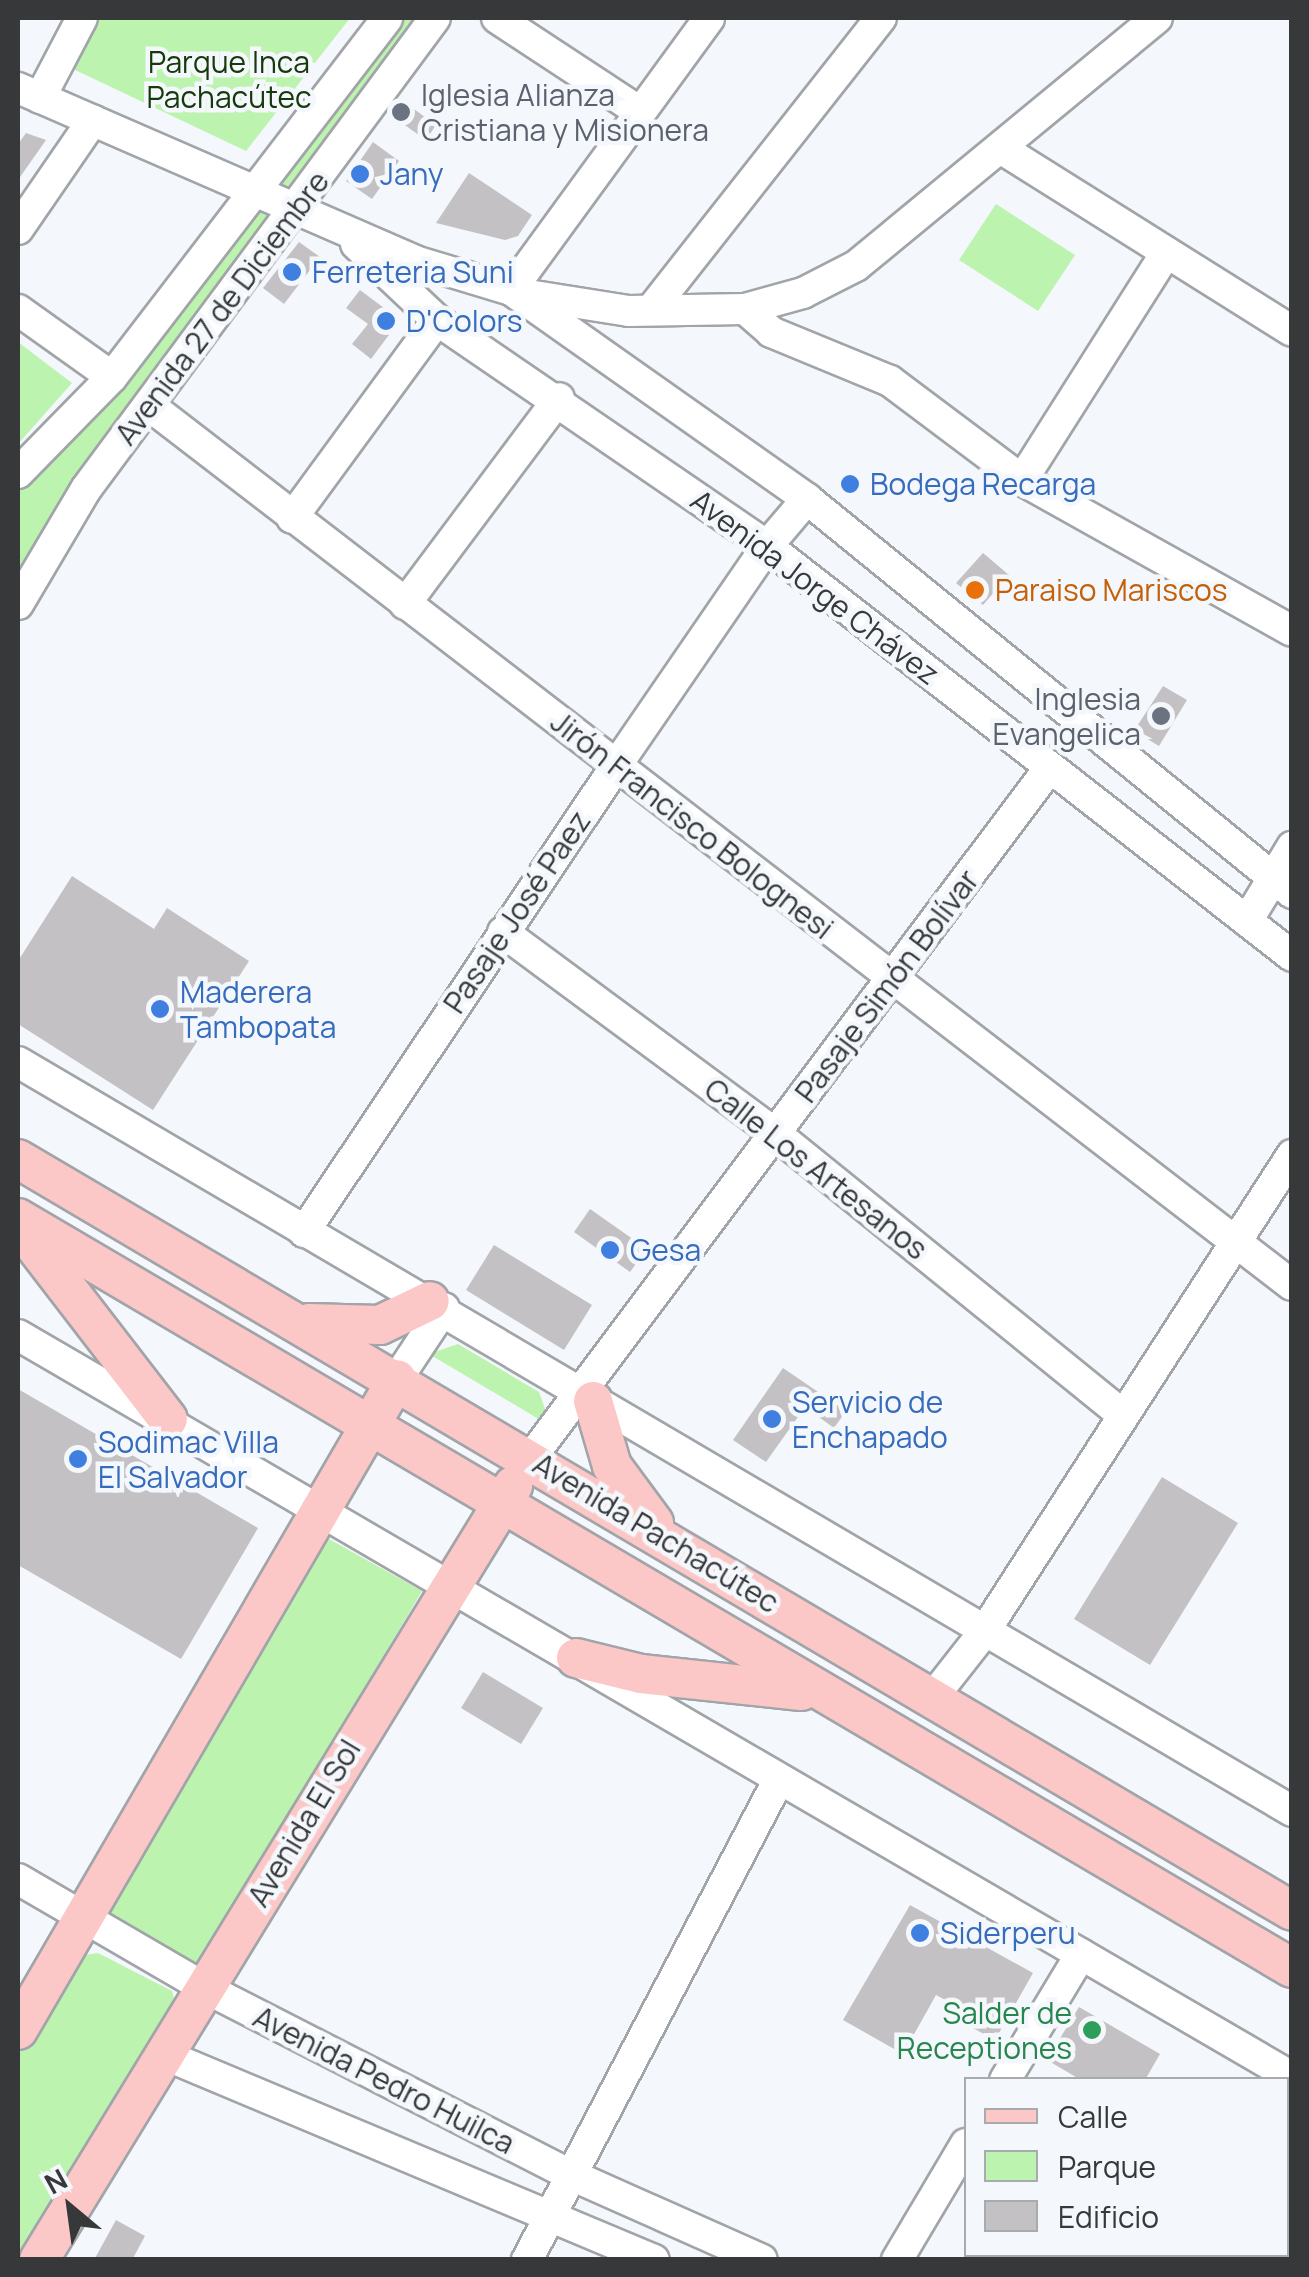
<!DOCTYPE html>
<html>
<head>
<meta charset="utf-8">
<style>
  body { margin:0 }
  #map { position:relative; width:1309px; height:2277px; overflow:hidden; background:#f4f7fb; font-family:Manrope,sans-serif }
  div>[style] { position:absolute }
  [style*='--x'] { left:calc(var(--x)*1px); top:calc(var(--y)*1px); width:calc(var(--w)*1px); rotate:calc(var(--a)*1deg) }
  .green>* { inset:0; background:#bcf3ae }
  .building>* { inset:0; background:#c4c1c5 }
  .roads { filter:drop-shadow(2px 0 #a1a4a8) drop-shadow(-2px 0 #a1a4a8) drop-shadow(0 2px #a1a4a8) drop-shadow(0 -2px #a1a4a8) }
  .minor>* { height:30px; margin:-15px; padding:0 15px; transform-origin:15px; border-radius:15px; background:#fff }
  .major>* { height:38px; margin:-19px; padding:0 19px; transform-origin:19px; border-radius:19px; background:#fcc8c7 }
  .dots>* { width:28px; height:28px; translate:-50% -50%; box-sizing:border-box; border:5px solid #f4f7fb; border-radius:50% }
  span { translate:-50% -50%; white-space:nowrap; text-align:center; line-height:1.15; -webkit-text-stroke:9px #f4f7fb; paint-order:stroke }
  .park-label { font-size:30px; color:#153909 }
  .worship-label { font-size:30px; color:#5b616d }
  .left { translate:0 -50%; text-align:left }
  .right { translate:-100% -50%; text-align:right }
  .shop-label { font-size:30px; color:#366cbe }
  .street-label { font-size:30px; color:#363839 }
  .food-label { font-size:30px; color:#c56008 }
  .leisure-label { font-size:30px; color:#27864d }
  .frame { position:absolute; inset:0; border:20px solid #363839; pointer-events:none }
  .legend { position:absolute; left:964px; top:2077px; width:325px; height:180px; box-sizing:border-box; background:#f4f7fb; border:2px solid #a8abad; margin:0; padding:12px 18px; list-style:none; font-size:30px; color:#363839 }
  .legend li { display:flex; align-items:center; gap:20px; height:50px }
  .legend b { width:50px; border:2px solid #a8abad }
  .north { position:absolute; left:20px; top:2157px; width:100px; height:100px; -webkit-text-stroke:8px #f4f7fb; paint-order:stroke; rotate:331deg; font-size:28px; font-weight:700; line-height:40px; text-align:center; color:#363839 }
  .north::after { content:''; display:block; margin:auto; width:35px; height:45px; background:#363839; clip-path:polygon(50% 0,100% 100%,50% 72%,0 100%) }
</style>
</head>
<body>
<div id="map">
  <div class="green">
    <div style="clip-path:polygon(100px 18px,350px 18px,246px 151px,71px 68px)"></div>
    <div style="clip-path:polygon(392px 18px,428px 18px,293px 200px,267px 187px)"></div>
    <div style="clip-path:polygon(256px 197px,286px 212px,18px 576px,18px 489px,46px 465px)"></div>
    <div style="clip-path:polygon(996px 204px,1075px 255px,1038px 311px,959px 260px)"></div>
    <div style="clip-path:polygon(18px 342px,72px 383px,18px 444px)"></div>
    <div style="clip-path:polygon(458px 1344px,539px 1392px,548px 1417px,542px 1421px,429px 1354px)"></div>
    <div style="clip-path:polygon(320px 1534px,422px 1591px,203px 1961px,187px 1966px,114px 1927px,105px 1902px)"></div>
    <div style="clip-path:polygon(98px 1953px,172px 1991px,177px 2008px,28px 2257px,18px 2259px,18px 2051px,72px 1957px)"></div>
  </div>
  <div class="building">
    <div style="clip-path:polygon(400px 99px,436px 125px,426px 140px,389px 114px)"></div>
    <div style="clip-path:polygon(26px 133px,46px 140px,18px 180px,18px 144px)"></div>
    <div style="clip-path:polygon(373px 142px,399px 161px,372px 199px,346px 181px)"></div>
    <div style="clip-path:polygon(469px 173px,532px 215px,518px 236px,505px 240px,436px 223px)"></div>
    <div style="clip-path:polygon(299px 242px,320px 257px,284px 304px,263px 288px)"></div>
    <div style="clip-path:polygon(360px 290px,400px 320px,371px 359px,352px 344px,368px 324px,346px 308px)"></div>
    <div style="clip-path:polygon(983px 553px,1009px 575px,983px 605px,956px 583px)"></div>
    <div style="clip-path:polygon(1163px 686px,1187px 700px,1159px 746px,1134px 731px)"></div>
    <div style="clip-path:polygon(72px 876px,154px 929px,167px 908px,249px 961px,153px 1110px,18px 1024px,18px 961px)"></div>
    <div style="clip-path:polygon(590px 1209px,647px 1249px,630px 1272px,574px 1232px)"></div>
    <div style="clip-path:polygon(494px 1245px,592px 1305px,564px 1350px,466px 1290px)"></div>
    <div style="clip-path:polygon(783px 1368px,846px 1411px,834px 1428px,805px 1407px,766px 1462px,733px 1440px)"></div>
    <div style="clip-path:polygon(18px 1389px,258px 1528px,181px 1659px,18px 1565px)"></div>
    <div style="clip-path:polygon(1162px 1477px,1238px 1523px,1150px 1665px,1074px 1619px)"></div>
    <div style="clip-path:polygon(483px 1672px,543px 1708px,521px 1744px,461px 1708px)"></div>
    <div style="clip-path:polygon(910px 1905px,1033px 1973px,995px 2040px,958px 2020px,964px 2010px,936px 1995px,903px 2054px,843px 2020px)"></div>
    <div style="clip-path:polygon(1079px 2007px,1160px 2054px,1145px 2080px,1081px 2080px,1047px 2060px)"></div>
    <div style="clip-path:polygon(116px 2220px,145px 2236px,132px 2260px,94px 2260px)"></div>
  </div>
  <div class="roads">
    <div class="minor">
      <div style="--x:497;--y:18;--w:168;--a:33.3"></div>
      <div style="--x:18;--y:88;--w:433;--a:23.5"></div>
      <div style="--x:415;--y:261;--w:100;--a:16.8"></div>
      <div style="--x:511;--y:290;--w:362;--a:35.2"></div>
      <div style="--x:807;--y:499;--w:625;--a:39.09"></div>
      <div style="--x:40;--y:98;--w:90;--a:-62.3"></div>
      <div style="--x:1002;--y:149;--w:342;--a:32.1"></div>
      <div style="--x:18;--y:229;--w:132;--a:-55.5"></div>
      <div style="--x:356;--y:244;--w:111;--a:43.2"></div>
      <div style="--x:437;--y:320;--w:400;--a:34.4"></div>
      <div style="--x:767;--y:546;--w:666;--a:37.99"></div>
      <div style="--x:511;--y:290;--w:336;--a:-53.9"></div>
      <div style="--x:528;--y:295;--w:102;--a:9"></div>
      <div style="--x:629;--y:311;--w:116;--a:-1"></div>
      <div style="--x:745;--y:309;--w:60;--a:-15.4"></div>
      <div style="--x:803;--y:293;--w:59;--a:-27"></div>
      <div style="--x:856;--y:266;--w:390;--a:-39.5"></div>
      <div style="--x:745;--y:309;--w:35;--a:41"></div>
      <div style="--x:771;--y:332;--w:129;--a:22.4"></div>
      <div style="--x:890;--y:381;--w:165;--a:36.9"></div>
      <div style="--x:1022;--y:480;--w:309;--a:29.2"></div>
      <div style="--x:18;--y:310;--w:115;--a:35.5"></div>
      <div style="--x:651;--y:310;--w:372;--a:-51.8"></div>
      <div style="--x:150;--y:406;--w:1441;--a:37.59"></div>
      <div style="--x:18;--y:473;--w:134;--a:-45.6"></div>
      <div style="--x:112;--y:377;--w:452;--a:-52.5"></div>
      <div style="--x:1022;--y:480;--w:267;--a:-57.6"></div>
      <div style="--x:292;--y:518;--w:245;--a:-53.8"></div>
      <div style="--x:18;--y:604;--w:134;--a:-59.4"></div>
      <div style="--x:86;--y:489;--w:586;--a:-53.46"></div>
      <div style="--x:405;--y:604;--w:257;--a:-53.2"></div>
      <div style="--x:1247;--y:921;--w:87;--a:-58.7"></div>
      <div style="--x:503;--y:932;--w:340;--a:36.5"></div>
      <div style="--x:776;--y:1134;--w:445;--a:39"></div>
      <div style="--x:18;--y:1062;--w:1478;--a:30.45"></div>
      <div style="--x:304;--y:1232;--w:561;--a:-56.2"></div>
      <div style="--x:616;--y:766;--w:267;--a:-55.5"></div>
      <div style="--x:767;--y:546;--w:62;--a:-49.6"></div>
      <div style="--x:18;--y:1335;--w:1474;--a:30.22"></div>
      <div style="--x:397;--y:1379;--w:85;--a:-56.5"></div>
      <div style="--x:530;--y:1459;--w:862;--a:-53.06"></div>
      <div style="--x:933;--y:1697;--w:83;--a:-51.9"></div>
      <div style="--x:984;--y:1632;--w:568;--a:-57.15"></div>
      <div style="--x:18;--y:1879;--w:216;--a:30.2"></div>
      <div style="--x:205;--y:1988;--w:409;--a:27.1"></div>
      <div style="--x:569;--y:2174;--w:211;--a:24"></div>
      <div style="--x:165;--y:2055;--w:530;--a:22.74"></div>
      <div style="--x:1005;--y:2080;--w:147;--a:-58.9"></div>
      <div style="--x:527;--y:2260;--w:543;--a:-62.35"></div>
      <div style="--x:897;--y:2260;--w:135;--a:-59.3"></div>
    </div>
    <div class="major">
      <div style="--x:18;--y:1159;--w:1479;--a:30.55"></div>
      <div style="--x:18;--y:1218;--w:1478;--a:30.49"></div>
      <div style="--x:33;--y:1244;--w:221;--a:52.4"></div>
      <div style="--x:309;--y:1323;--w:71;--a:1.6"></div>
      <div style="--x:380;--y:1325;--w:55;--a:-25.6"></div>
      <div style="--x:593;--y:1401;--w:68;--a:73.7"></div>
      <div style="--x:612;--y:1466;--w:71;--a:53.6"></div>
      <div style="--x:576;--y:1658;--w:67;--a:13.8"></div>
      <div style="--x:641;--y:1674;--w:161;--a:6.1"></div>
      <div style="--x:18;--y:2030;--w:753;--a:-59.79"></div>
      <div style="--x:39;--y:2260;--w:908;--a:-58.52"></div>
    </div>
  </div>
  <div class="dots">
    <div style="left:401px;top:112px;background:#6b7280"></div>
    <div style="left:360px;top:174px;background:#3f7fe0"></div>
    <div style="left:292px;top:272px;background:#3f7fe0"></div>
    <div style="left:386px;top:321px;background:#3f7fe0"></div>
    <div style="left:850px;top:484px;background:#3f7fe0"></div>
    <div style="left:975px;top:590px;background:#e8710a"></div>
    <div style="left:1161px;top:716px;background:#6b7280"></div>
    <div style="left:160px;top:1009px;background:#3f7fe0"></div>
    <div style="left:610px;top:1250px;background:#3f7fe0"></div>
    <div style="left:772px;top:1419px;background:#3f7fe0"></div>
    <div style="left:78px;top:1459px;background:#3f7fe0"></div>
    <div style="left:920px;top:1933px;background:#3f7fe0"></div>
    <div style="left:1092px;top:2030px;background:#2e9e5b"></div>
  </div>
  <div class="park-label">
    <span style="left:229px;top:79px">Parque Inca<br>Pachacútec</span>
  </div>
  <div class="worship-label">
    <span class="left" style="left:421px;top:112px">Iglesia Alianza<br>Cristiana y Misionera</span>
    <span class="right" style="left:1141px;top:716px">Inglesia<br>Evangelica</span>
  </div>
  <div class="shop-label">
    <span class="left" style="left:380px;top:174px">Jany</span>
    <span class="left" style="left:312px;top:272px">Ferreteria Suni</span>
    <span class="left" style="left:406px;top:321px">D'Colors</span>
    <span class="left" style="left:870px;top:484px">Bodega Recarga</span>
    <span class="left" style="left:180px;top:1009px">Maderera<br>Tambopata</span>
    <span class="left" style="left:630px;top:1250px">Gesa</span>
    <span class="left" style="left:792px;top:1419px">Servicio de<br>Enchapado</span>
    <span class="left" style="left:98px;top:1459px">Sodimac Villa<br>El Salvador</span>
    <span class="left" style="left:940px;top:1933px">Siderperu</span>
  </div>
  <div class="street-label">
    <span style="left:222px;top:308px;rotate:-53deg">Avenida 27 de Diciembre</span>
    <span style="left:815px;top:587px;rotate:37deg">Avenida Jorge Chávez</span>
    <span style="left:692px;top:825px;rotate:38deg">Jirón Francisco Bolognesi</span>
    <span style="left:517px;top:912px;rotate:-56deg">Pasaje José Paez</span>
    <span style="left:887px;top:986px;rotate:-53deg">Pasaje Simón Bolívar</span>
    <span style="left:816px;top:1169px;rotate:38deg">Calle Los Artesanos</span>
    <span style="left:656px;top:1533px;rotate:31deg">Avenida Pachacútec</span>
    <span style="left:304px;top:1823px;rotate:-59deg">Avenida El Sol</span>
    <span style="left:384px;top:2080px;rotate:27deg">Avenida Pedro Huilca</span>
  </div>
  <div class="food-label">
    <span class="left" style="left:995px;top:590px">Paraiso Mariscos</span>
  </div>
  <div class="leisure-label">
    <span class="right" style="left:1072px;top:2030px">Salder de<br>Receptiones</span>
  </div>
  <div class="frame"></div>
  <ul class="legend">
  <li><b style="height:12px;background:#fcc8c7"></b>Calle</li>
  <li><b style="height:28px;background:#bcf3ae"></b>Parque</li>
  <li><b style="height:28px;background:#c4c1c5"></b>Edificio</li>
  </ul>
  <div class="north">N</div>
</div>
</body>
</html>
